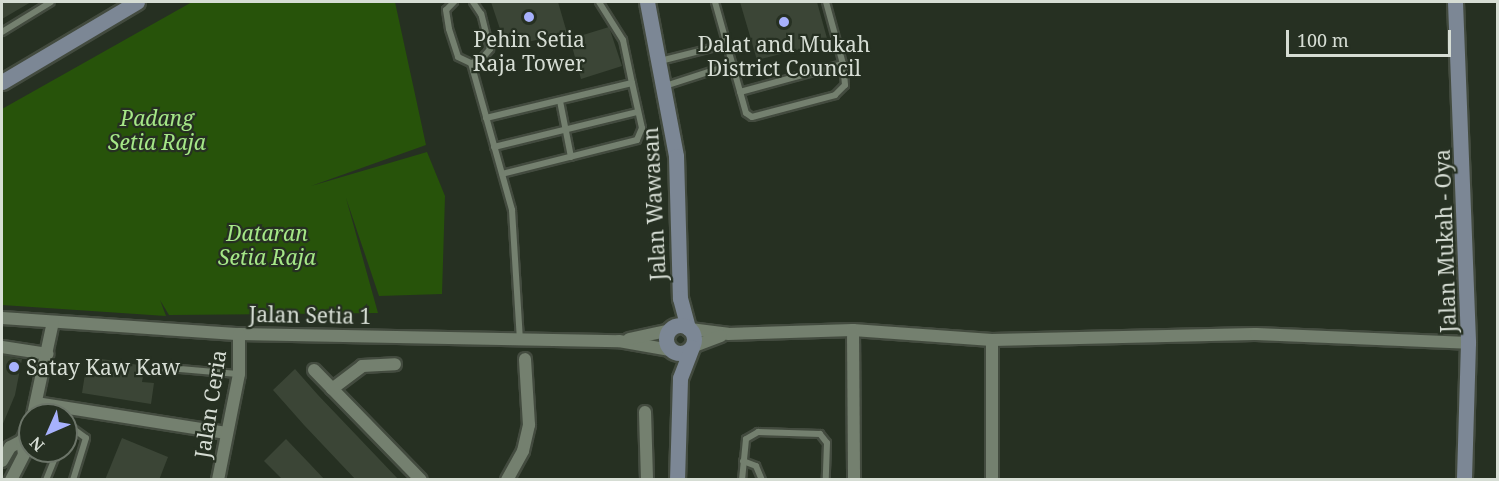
<!DOCTYPE html>
<html>
<head>
<meta charset="utf-8">
<style>
  body { margin:0 }
  #map { position:relative; width:1499px; height:481px; overflow:hidden; background:#263022; font-family:"Noto Serif",serif }
  div>[style] { position:absolute }
  [style*='--x'] { left:calc(var(--x)*1px); top:calc(var(--y)*1px); width:calc(var(--w)*1px); rotate:calc(var(--a)*1deg) }
  .green>* { inset:0; background:#27530a }
  .building>* { inset:0; background:#3b4536 }
  .roads { filter:drop-shadow(2px 0 #434b3f) drop-shadow(-2px 0 #434b3f) drop-shadow(0 2px #434b3f) drop-shadow(0 -2px #434b3f) }
  .lane>* { height:6px; margin:-3px; padding:0 3px; transform-origin:3px; border-radius:3px; background:#74806f }
  .street>* { height:12px; margin:-6px; padding:0 6px; transform-origin:6px; border-radius:6px; background:#74806f }
  .secondary>* { height:15px; margin:-7.5px; padding:0 7.5px; transform-origin:7.5px; border-radius:7.5px; background:#7c8795 }
  .secondary>.ring { margin:-7.5px; padding:0; box-sizing:content-box; background:none; border:15px solid #7c8795; border-radius:50% }
  .dots>* { width:16px; height:16px; translate:-50% -50%; box-sizing:border-box; border:3px solid #263022; border-radius:50% }
  span { translate:-50% -50%; white-space:nowrap; text-align:center; line-height:1.15; -webkit-text-stroke:4.5px #263022; paint-order:stroke }
  .poi-label { font-size:21px; color:#d6ddd4 }
  .left { translate:0 -50%; text-align:left }
  .park-label { font-size:21px; color:#a5e787; font-style:italic }
  .street-label { font-size:21px; color:#d6ddd4 }
  .frame { position:absolute; inset:0; border:3px solid #d6ddd4; pointer-events:none }
  .north { position:absolute; left:18px; top:403px; width:60px; height:60px; box-sizing:border-box; background:#263022; border:2px solid #6c7569; border-radius:50%; rotate:225deg; font-size:16px; font-weight:700; line-height:24px; text-align:center; color:#d6ddd4 }
  .north::after { content:''; display:block; margin:auto; width:21px; height:27px; background:#a7b1fc; clip-path:polygon(50% 0,100% 100%,50% 72%,0 100%) }
  .scale { position:absolute; left:1286px; top:30px; width:165px; height:27px; box-sizing:border-box; border:3px solid #d6ddd4; border-top:0; padding-left:8px; font-size:18px; line-height:21px; white-space:nowrap; color:#d6ddd4; -webkit-text-stroke:4px #263022; paint-order:stroke }
</style>
</head>
<body>
<div id="map">
  <div class="green">
    <div style="clip-path:polygon(192px 2px,395px 2px,426px 145px,311px 186px,427px 152px,445px 196px,442px 294px,379px 296px,346px 198px,378px 313px,169px 315px,160px 300px,166px 316px,2px 305px,2px 109px)"></div>
  </div>
  <div class="building">
    <div style="clip-path:polygon(2px 2px,31px 2px,2px 19px)"></div>
    <div style="clip-path:polygon(491px 2px,558px 2px,567px 33px,506px 47px)"></div>
    <div style="clip-path:polygon(740px 2px,817px 2px,828px 42px,757px 60px)"></div>
    <div style="clip-path:polygon(609px 27px,622px 66px,581px 79px,570px 39px)"></div>
    <div style="clip-path:polygon(2px 355px,22px 359px,15px 395px,2px 426px)"></div>
    <div style="clip-path:polygon(102px 359px,145px 366px,142px 382px,154px 383px,151px 404px,82px 393px,85px 374px,99px 377px)"></div>
    <div style="clip-path:polygon(295px 369px,318px 395px,399px 480px,356px 480px,304px 425px,273px 390px)"></div>
    <div style="clip-path:polygon(122px 438px,168px 457px,159px 480px,105px 480px)"></div>
    <div style="clip-path:polygon(286px 439px,309px 463px,325px 480px,283px 480px,264px 461px)"></div>
  </div>
  <div class="roads">
    <div class="lane">
      <div style="--x:454;--y:2;--w:11;--a:135"></div>
      <div style="--x:446;--y:10;--w:19;--a:81"></div>
      <div style="--x:449;--y:29;--w:29;--a:72"></div>
      <div style="--x:458;--y:57;--w:14;--a:25"></div>
      <div style="--x:471;--y:63;--w:9;--a:-13"></div>
      <div style="--x:480;--y:61;--w:16;--a:-50"></div>
      <div style="--x:490;--y:49;--w:36;--a:-104"></div>
      <div style="--x:481;--y:14;--w:14;--a:-124"></div>
      <div style="--x:599;--y:2;--w:45;--a:57.7"></div>
      <div style="--x:623;--y:40;--w:44;--a:78.2"></div>
      <div style="--x:715;--y:2;--w:115;--a:74.4"></div>
      <div style="--x:746;--y:113;--w:7;--a:34"></div>
      <div style="--x:752;--y:117;--w:86;--a:-14.8"></div>
      <div style="--x:835;--y:95;--w:14;--a:-45"></div>
      <div style="--x:845;--y:85;--w:21;--a:-95"></div>
      <div style="--x:843;--y:64;--w:64;--a:-105.3"></div>
      <div style="--x:2;--y:32;--w:57;--a:-31.5"></div>
      <div style="--x:660;--y:61;--w:69;--a:-14.2"></div>
      <div style="--x:471;--y:63;--w:153;--a:74.4"></div>
      <div style="--x:512;--y:210;--w:129;--a:86.5"></div>
      <div style="--x:665;--y:86;--w:71;--a:-17.9"></div>
      <div style="--x:740;--y:92;--w:107;--a:-15.2"></div>
      <div style="--x:560;--y:101;--w:57;--a:78.9"></div>
      <div style="--x:486;--y:118;--w:150;--a:-13.5"></div>
      <div style="--x:632;--y:83;--w:46;--a:77.5"></div>
      <div style="--x:642;--y:128;--w:13;--a:113"></div>
      <div style="--x:637;--y:140;--w:139;--a:165.9"></div>
      <div style="--x:494;--y:147;--w:148;--a:-13.7"></div>
      <div style="--x:157;--y:367;--w:81;--a:4.9"></div>
      <div style="--x:66;--y:435;--w:9;--a:-49"></div>
      <div style="--x:72;--y:428;--w:17;--a:36"></div>
      <div style="--x:86;--y:438;--w:44;--a:107.2"></div>
      <div style="--x:743;--y:461;--w:14;--a:21"></div>
      <div style="--x:756;--y:466;--w:15;--a:67"></div>
      <div style="--x:46;--y:480;--w:31;--a:-68"></div>
      <div style="--x:742;--y:480;--w:41;--a:-84.4"></div>
      <div style="--x:746;--y:439;--w:14;--a:-30"></div>
      <div style="--x:758;--y:432;--w:62;--a:1.8"></div>
      <div style="--x:820;--y:434;--w:11;--a:52"></div>
      <div style="--x:827;--y:443;--w:37;--a:92"></div>
    </div>
    <div class="street">
      <div style="--x:2;--y:318;--w:238;--a:3.9"></div>
      <div style="--x:239;--y:334;--w:380;--a:1.1"></div>
      <div style="--x:619;--y:341;--w:52;--a:10"></div>
      <div style="--x:690;--y:329;--w:38;--a:7"></div>
      <div style="--x:728;--y:334;--w:125;--a:-1.8"></div>
      <div style="--x:853;--y:330;--w:139;--a:4.1"></div>
      <div style="--x:992;--y:340;--w:264;--a:-1.3"></div>
      <div style="--x:1256;--y:334;--w:212;--a:2.4"></div>
      <div style="--x:853;--y:330;--w:150;--a:89.6"></div>
      <div style="--x:629;--y:339;--w:40;--a:-12"></div>
      <div style="--x:2;--y:347;--w:46;--a:8.8"></div>
      <div style="--x:692;--y:347;--w:31;--a:-21"></div>
      <div style="--x:314;--y:370;--w:153;--a:45.8"></div>
      <div style="--x:332;--y:389;--w:38;--a:-37"></div>
      <div style="--x:362;--y:366;--w:33;--a:-3"></div>
      <div style="--x:37;--y:403;--w:192;--a:9"></div>
      <div style="--x:645;--y:412;--w:68;--a:88.3"></div>
      <div style="--x:33;--y:415;--w:95;--a:-77.9"></div>
      <div style="--x:2;--y:461;--w:16;--a:-60"></div>
      <div style="--x:10;--y:447;--w:13;--a:-27"></div>
      <div style="--x:11;--y:480;--w:29;--a:-63"></div>
      <div style="--x:24;--y:454;--w:13;--a:-99"></div>
      <div style="--x:22;--y:441;--w:20;--a:-66"></div>
      <div style="--x:218;--y:480;--w:108;--a:-78.8"></div>
      <div style="--x:239;--y:374;--w:40;--a:-90"></div>
      <div style="--x:507;--y:480;--w:33;--a:-61"></div>
      <div style="--x:523;--y:451;--w:27;--a:-77"></div>
      <div style="--x:529;--y:425;--w:66;--a:-93.5"></div>
      <div style="--x:992;--y:480;--w:140;--a:-90"></div>
    </div>
    <div class="secondary">
      <div style="--x:647;--y:2;--w:157;--a:79.3"></div>
      <div style="--x:676;--y:156;--w:142;--a:88.4"></div>
      <div style="--x:680;--y:298;--w:31;--a:75"></div>
      <div style="--x:1455;--y:2;--w:341;--a:87.8"></div>
      <div style="--x:1468;--y:343;--w:137;--a:91.7"></div>
      <div style="--x:2;--y:82;--w:157;--a:-30.7"></div>
      <div class="ring" style="left:666px;top:325px;width:13px;height:13px"></div>
      <div style="--x:677;--y:480;--w:102;--a:-88.3"></div>
      <div style="--x:680;--y:378;--w:33;--a:-69"></div>
    </div>
  </div>
  <div class="dots">
    <div style="left:529px;top:17px;background:#a7b1fc"></div>
    <div style="left:784px;top:22px;background:#a7b1fc"></div>
    <div style="left:14px;top:367px;background:#a7b1fc"></div>
  </div>
  <div class="poi-label">
    <span style="left:529px;top:51px">Pehin Setia<br>Raja Tower</span>
    <span style="left:784px;top:56px">Dalat and Mukah<br>District Council</span>
    <span class="left" style="left:26px;top:367px">Satay Kaw Kaw</span>
  </div>
  <div class="park-label">
    <span style="left:157px;top:130px">Padang<br>Setia Raja</span>
    <span style="left:267px;top:245px">Dataran<br>Setia Raja</span>
  </div>
  <div class="street-label">
    <span style="left:654px;top:204px;rotate:-93deg">Jalan Wawasan</span>
    <span style="left:1445px;top:241px;rotate:-92deg">Jalan Mukah - Oya</span>
    <span style="left:310px;top:315px;rotate:1deg">Jalan Setia 1</span>
    <span style="left:210px;top:404px;rotate:-81deg">Jalan Ceria</span>
  </div>
  <div class="frame"></div>
  <div class="north">N</div>
  <div class="scale">100 m</div>
</div>
</body>
</html>
